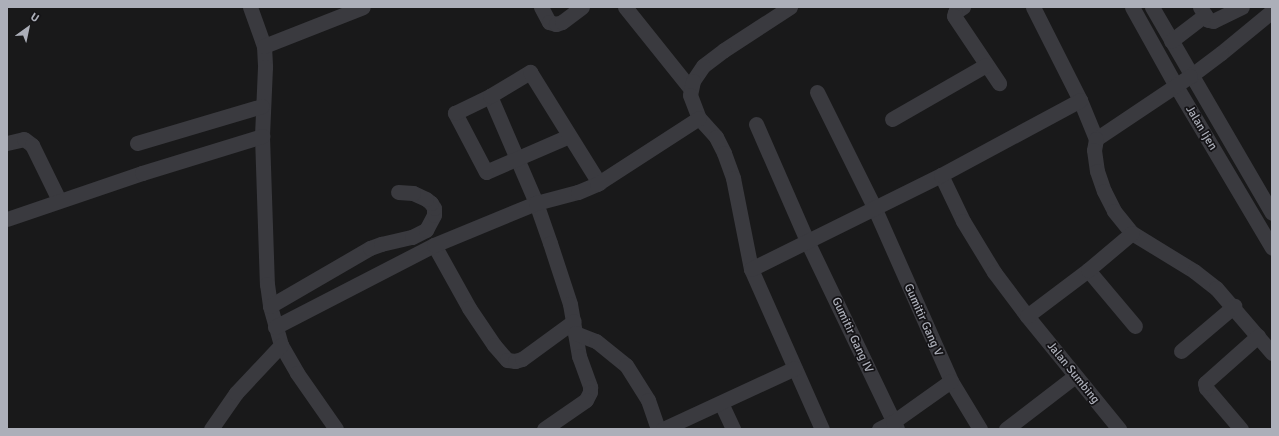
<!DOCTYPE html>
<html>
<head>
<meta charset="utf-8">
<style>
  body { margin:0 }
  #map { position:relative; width:1279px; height:436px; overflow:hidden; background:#19191a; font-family:Signika,sans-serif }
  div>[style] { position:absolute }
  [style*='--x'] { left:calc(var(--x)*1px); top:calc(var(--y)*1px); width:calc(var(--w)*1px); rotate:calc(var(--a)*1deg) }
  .minor>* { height:15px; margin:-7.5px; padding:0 7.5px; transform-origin:7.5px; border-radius:7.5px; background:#3a3a3f }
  span { translate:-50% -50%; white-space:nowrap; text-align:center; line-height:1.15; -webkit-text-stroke:3.5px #141316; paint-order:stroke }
  .street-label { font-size:12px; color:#acafb9 }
  .frame { position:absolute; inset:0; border:8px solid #acafb9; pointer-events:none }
  .north { position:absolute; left:8px; top:8px; width:40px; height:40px; -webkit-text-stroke:3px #141316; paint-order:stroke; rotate:33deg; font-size:11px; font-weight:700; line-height:16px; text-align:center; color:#acafb9 }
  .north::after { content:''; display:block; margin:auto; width:14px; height:18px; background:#acafb9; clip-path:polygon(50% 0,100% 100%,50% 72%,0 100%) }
</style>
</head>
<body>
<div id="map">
  <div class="minor">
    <div style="--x:250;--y:7;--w:41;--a:70.3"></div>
    <div style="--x:264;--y:46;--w:21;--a:87"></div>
    <div style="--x:265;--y:67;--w:69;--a:92.5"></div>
    <div style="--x:262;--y:136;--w:148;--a:88.1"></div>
    <div style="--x:267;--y:284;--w:22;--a:82"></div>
    <div style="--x:270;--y:306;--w:41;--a:74.2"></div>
    <div style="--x:281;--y:345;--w:32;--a:60"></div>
    <div style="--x:297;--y:373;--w:68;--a:55.1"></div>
    <div style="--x:541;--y:7;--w:17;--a:62"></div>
    <div style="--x:549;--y:22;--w:7;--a:16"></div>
    <div style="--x:556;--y:24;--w:6;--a:-18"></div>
    <div style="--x:562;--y:22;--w:25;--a:-37"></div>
    <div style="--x:625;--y:7;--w:104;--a:51.3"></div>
    <div style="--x:790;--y:7;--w:79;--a:146.9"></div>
    <div style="--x:724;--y:50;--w:26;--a:143"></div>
    <div style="--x:703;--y:66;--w:18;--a:124"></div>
    <div style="--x:693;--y:81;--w:14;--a:102"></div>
    <div style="--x:690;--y:95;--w:25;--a:69"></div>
    <div style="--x:699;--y:118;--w:25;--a:48"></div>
    <div style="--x:716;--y:137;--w:18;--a:63"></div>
    <div style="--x:724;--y:153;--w:27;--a:70"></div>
    <div style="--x:733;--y:178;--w:93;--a:78.8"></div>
    <div style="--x:751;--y:269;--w:175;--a:66.1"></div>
    <div style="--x:963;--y:7;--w:9;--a:148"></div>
    <div style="--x:955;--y:12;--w:4;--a:104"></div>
    <div style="--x:954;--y:16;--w:81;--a:56.1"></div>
    <div style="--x:1033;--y:7;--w:104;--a:63.2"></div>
    <div style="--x:1080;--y:100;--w:42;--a:67.7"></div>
    <div style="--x:1132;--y:7;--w:90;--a:60.9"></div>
    <div style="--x:1176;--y:86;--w:188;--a:59.3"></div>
    <div style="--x:1152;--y:7;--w:238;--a:59.8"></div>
    <div style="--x:1200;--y:7;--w:15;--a:58"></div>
    <div style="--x:1208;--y:20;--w:5;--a:11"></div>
    <div style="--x:1213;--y:21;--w:32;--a:-26"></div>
    <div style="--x:1272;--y:11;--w:66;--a:140.5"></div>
    <div style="--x:1221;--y:53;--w:39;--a:143"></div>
    <div style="--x:1190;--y:76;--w:113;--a:146.2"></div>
    <div style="--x:1096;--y:139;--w:11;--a:100"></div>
    <div style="--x:1094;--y:150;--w:21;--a:82"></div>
    <div style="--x:1097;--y:171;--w:21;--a:71"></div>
    <div style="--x:1104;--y:191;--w:22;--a:63"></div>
    <div style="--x:1114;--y:211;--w:28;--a:51"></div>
    <div style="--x:1132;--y:233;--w:73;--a:31.5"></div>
    <div style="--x:1194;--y:271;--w:28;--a:38"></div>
    <div style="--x:1216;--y:288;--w:86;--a:49.3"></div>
    <div style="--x:1171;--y:41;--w:43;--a:-37.4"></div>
    <div style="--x:264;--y:46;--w:106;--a:-21.5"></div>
    <div style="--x:817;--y:92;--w:128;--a:63.6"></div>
    <div style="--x:874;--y:207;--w:190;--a:66.1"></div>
    <div style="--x:951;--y:381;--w:56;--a:58.9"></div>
    <div style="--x:490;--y:96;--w:116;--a:66.7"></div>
    <div style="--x:536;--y:203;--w:42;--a:70.7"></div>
    <div style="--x:550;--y:243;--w:64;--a:71.8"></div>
    <div style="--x:570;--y:304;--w:53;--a:80.2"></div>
    <div style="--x:579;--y:356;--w:33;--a:70"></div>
    <div style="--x:590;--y:387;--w:5;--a:90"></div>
    <div style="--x:590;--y:392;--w:9;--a:117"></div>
    <div style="--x:586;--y:400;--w:51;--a:145.4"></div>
    <div style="--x:892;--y:119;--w:108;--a:-29.9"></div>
    <div style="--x:756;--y:124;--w:128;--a:66.4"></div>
    <div style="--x:807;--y:241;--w:208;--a:64.4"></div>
    <div style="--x:569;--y:136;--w:90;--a:156.6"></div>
    <div style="--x:486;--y:172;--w:67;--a:-117.7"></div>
    <div style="--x:455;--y:113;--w:39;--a:-26"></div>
    <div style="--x:490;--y:96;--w:47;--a:-31"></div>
    <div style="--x:530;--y:72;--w:131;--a:58.1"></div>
    <div style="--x:7;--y:143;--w:17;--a:-13"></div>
    <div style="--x:24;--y:139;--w:10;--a:37"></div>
    <div style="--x:32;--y:145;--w:61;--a:63.9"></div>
    <div style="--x:137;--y:143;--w:130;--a:-16.5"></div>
    <div style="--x:941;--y:175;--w:51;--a:64.4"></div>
    <div style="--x:963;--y:221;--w:60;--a:58.7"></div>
    <div style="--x:994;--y:272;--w:55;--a:53.1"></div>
    <div style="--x:1027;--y:316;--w:146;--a:50.8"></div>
    <div style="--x:7;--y:219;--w:143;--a:-18.8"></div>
    <div style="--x:142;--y:173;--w:126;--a:-17.1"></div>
    <div style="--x:434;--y:245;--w:72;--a:60.9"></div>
    <div style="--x:469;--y:308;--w:45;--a:56"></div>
    <div style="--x:494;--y:345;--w:20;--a:49"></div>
    <div style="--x:507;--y:360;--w:8;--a:7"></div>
    <div style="--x:515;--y:361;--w:7;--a:-16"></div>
    <div style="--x:522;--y:359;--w:64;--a:-36.2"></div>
    <div style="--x:751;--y:269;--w:212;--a:-26.3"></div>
    <div style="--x:941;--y:175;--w:158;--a:-28.3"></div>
    <div style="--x:1088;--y:270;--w:73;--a:50"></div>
    <div style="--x:270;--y:306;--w:116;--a:-30.1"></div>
    <div style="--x:370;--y:248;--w:12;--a:-20"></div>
    <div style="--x:381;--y:244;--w:32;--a:-13"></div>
    <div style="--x:412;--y:237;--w:16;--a:-27"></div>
    <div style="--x:426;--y:230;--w:17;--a:-62"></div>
    <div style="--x:434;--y:215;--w:7;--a:-90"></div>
    <div style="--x:434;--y:208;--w:6;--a:-121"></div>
    <div style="--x:431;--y:203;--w:6;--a:-141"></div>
    <div style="--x:426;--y:199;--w:14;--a:-155"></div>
    <div style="--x:413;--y:193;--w:15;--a:-176"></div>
    <div style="--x:1027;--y:316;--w:76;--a:-37"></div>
    <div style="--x:1088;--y:270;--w:57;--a:-40.1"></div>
    <div style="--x:275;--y:327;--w:179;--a:-27.3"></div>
    <div style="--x:434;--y:245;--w:110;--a:-22.4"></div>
    <div style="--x:536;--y:203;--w:43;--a:-14.7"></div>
    <div style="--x:578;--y:192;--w:21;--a:-23"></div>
    <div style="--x:597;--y:184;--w:121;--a:-32.9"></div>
    <div style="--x:575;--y:333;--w:22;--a:21"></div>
    <div style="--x:596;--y:341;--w:38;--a:39"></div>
    <div style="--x:626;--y:365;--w:41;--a:57.8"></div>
    <div style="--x:648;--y:400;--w:31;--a:71"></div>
    <div style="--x:1181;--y:351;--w:70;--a:-40.3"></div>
    <div style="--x:721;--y:403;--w:29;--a:65"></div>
    <div style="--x:211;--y:429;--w:44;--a:-55.2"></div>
    <div style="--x:236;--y:393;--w:66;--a:-46.8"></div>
    <div style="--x:663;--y:429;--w:145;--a:-24.8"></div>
    <div style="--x:879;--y:429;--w:16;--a:-27"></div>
    <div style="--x:893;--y:422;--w:71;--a:-35.3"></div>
    <div style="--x:1006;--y:429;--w:87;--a:-37.5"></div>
    <div style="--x:1241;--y:429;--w:54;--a:-130.5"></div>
    <div style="--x:1206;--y:388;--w:5;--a:-101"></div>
    <div style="--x:1205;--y:383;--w:71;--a:-41.6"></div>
  </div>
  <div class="street-label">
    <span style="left:1201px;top:128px;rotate:59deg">Jalan Ijen</span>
    <span style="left:923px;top:320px;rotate:66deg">Gumitir Gang V</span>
    <span style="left:852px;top:335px;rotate:65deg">Gumitir Gang IV</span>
    <span style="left:1073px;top:373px;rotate:51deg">Jalan Sumbing</span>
  </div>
  <div class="frame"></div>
  <div class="north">U</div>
</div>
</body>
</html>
